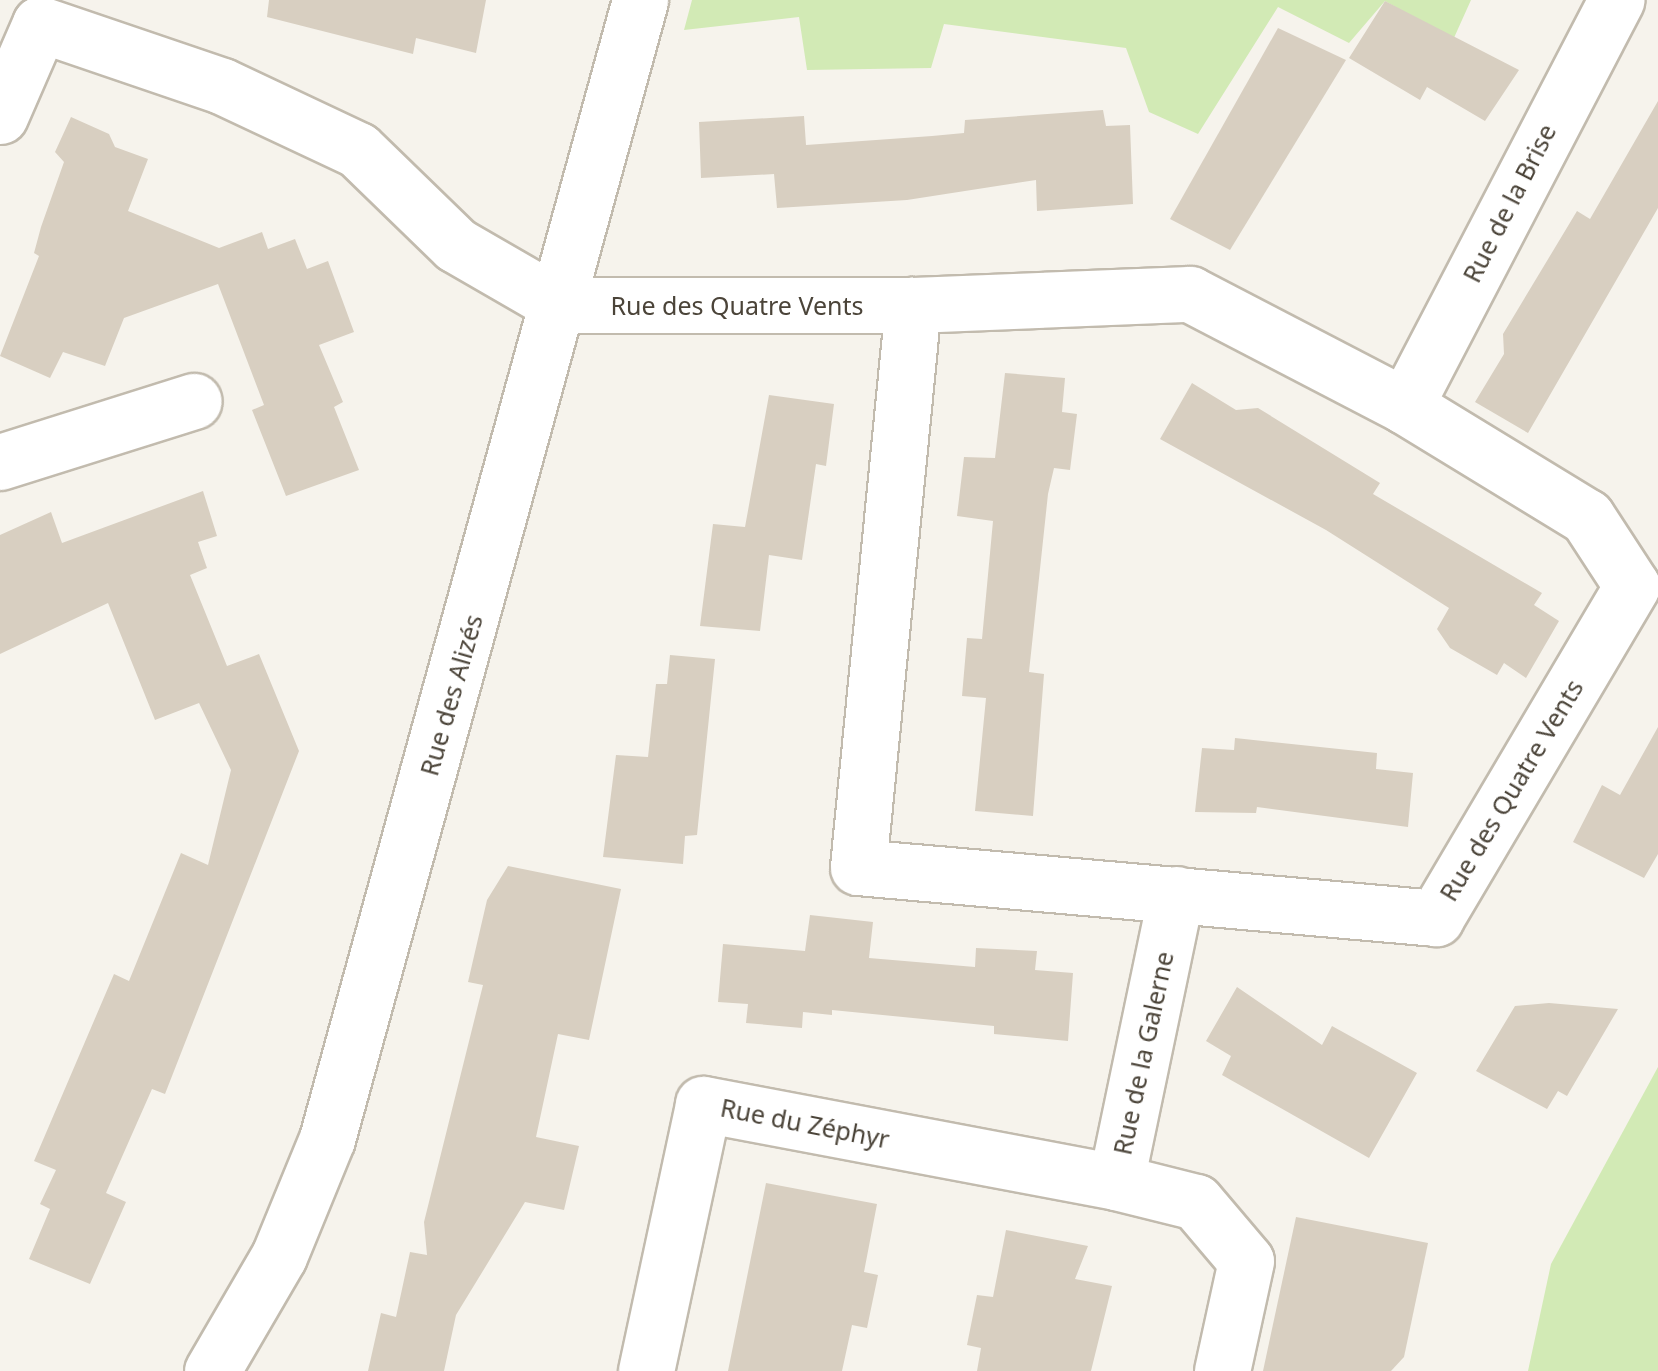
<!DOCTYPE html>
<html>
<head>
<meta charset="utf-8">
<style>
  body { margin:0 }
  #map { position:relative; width:1658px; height:1371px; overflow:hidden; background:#f6f3ec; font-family:"Noto Sans",sans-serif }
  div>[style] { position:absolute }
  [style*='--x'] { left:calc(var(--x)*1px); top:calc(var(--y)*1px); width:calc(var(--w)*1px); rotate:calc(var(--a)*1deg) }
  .green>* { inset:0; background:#d2eab5 }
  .building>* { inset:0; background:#d8cfc1 }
  .roads { filter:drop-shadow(2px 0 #c2bbae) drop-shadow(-2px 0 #c2bbae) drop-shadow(0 2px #c2bbae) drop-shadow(0 -2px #c2bbae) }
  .street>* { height:55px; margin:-27.5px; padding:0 27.5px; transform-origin:27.5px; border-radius:27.5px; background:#fff }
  span { translate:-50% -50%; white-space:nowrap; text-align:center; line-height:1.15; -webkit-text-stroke:10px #fff; paint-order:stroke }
  .street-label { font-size:25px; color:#4b4439 }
</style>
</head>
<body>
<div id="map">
  <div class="green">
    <div style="clip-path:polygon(692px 0,1471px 0,1453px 40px,1385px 1px,1349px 43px,1278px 7px,1198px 134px,1149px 112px,1126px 48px,944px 24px,931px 68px,807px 70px,799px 17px,684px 30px)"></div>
    <div style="clip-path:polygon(1658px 1067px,1658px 1371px,1528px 1371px,1551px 1264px)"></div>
  </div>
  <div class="building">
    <div style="clip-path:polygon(269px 0,486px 0,476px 53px,416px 38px,413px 54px,267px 17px)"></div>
    <div style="clip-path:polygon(1385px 1px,1519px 70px,1485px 121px,1427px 87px,1420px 100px,1349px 58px)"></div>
    <div style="clip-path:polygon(1278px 28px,1346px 60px,1230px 250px,1170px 219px)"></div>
    <div style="clip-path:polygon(1658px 101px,1658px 208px,1528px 433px,1475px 402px,1504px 354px,1503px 334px,1577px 211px,1590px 219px)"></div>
    <div style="clip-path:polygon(1103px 110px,1106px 126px,1130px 125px,1133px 204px,1037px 211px,1036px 180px,907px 200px,777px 208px,774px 174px,701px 178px,699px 122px,804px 116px,806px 145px,932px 136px,964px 133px,965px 120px)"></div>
    <div style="clip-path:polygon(71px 117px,109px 134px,115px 147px,148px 159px,128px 211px,219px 248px,262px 232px,268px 249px,295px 239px,307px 269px,328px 261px,354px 332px,319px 345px,343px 402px,334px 407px,359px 470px,286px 496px,252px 410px,264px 405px,218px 284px,124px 318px,105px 366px,63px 352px,50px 378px,0 356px,39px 256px,34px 253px,41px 227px,64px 162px,55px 152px)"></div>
    <div style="clip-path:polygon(1005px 373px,1065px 378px,1062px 412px,1077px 414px,1070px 470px,1054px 468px,1048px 494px,1029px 672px,1044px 674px,1033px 816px,975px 811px,986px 698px,962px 696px,967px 638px,982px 639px,993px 521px,957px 516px,964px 457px,995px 458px)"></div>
    <div style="clip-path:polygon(1192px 383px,1236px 410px,1258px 408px,1380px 483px,1373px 494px,1542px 593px,1534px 605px,1559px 621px,1526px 678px,1504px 663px,1497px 675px,1450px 648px,1437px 629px,1449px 608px,1326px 530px,1160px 439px)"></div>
    <div style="clip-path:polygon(769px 395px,834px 404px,826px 466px,816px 464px,802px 560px,769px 555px,760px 631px,700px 626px,713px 524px,745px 527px)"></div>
    <div style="clip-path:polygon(203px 491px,217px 536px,198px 542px,207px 568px,190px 575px,227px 666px,259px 654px,299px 751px,165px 1094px,152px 1089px,106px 1193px,126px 1202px,90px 1284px,29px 1259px,50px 1209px,40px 1204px,56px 1170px,34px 1161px,114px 974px,129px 981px,181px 853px,208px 865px,231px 770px,199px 703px,155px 720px,108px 603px,0 654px,0 535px,51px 512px,62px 543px)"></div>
    <div style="clip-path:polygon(670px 655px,715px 659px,697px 835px,685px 836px,683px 864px,603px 857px,616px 755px,648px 757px,656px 684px,667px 684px)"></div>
    <div style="clip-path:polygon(1658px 727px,1658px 854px,1644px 878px,1573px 842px,1602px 785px,1620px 795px)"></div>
    <div style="clip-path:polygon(1235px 738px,1377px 753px,1376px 769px,1413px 773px,1408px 827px,1257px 807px,1256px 813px,1195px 812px,1202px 748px,1234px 750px)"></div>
    <div style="clip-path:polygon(508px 866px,621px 889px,589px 1040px,558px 1034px,536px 1137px,579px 1146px,564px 1210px,525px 1202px,456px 1315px,444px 1371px,368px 1371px,381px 1313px,396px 1317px,410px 1252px,427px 1255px,424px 1222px,483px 985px,468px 982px,487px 900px)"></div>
    <div style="clip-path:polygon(810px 915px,873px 922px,869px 958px,975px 967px,976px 948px,1037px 951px,1035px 970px,1073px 973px,1068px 1041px,994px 1034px,994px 1026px,832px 1010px,832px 1015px,803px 1012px,802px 1028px,746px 1023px,748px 1004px,718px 1002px,723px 944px,805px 951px)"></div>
    <div style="clip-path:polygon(1237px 987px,1322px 1045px,1332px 1026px,1417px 1073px,1369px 1158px,1222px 1075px,1231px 1056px,1206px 1041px)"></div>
    <div style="clip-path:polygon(1549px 1003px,1618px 1009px,1567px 1096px,1558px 1091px,1547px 1109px,1476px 1071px,1515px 1006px)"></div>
    <div style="clip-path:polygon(766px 1183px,877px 1204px,864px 1272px,878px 1275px,867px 1328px,852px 1325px,842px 1371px,728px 1371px)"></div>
    <div style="clip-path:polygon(1296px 1217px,1428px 1243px,1404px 1357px,1391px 1371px,1263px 1371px)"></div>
    <div style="clip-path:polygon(1006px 1230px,1088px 1246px,1075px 1279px,1112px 1286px,1091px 1371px,977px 1371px,981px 1348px,967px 1345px,977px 1295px,993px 1297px)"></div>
  </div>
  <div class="roads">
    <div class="street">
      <div style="--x:0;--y:116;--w:100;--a:-66.5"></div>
      <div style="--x:40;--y:24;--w:192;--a:18.8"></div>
      <div style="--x:222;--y:86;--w:150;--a:25.2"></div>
      <div style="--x:358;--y:150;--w:136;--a:44.1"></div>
      <div style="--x:456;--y:245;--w:120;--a:30"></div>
      <div style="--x:560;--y:305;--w:353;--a:0"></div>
      <div style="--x:913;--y:305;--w:277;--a:-2.3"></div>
      <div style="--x:1190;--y:294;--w:242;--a:27.5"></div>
      <div style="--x:1405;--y:406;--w:213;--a:31.4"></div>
      <div style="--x:1587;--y:517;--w:82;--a:56.9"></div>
      <div style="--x:1632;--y:586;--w:386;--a:120.6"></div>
      <div style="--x:1436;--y:918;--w:580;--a:-174.96"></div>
      <div style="--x:858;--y:867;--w:565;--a:-84.41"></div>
      <div style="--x:1405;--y:406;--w:458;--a:-62.5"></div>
      <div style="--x:0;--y:462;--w:203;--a:-17.5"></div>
      <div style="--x:1176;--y:894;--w:294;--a:101.8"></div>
      <div style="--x:1116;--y:1182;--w:82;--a:14"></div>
      <div style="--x:1196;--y:1202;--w:77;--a:49.7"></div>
      <div style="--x:1246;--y:1261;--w:113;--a:102.3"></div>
      <div style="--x:212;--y:1371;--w:133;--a:-59.8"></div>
      <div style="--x:279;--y:1256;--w:126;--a:-67.7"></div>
      <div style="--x:327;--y:1139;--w:1181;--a:-74.63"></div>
      <div style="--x:646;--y:1371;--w:273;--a:-77.9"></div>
      <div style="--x:703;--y:1104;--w:420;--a:10.7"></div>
    </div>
  </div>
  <div class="street-label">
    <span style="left:1509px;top:203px;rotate:-63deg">Rue de la Brise</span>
    <span style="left:737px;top:305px">Rue des Quatre Vents</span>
    <span style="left:451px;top:695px;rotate:-74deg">Rue des Alizés</span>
    <span style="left:1511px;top:790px;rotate:-59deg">Rue des Quatre Vents</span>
    <span style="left:1143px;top:1053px;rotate:-78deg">Rue de la Galerne</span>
    <span style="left:805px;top:1123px;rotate:11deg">Rue du Zéphyr</span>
  </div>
</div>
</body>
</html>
